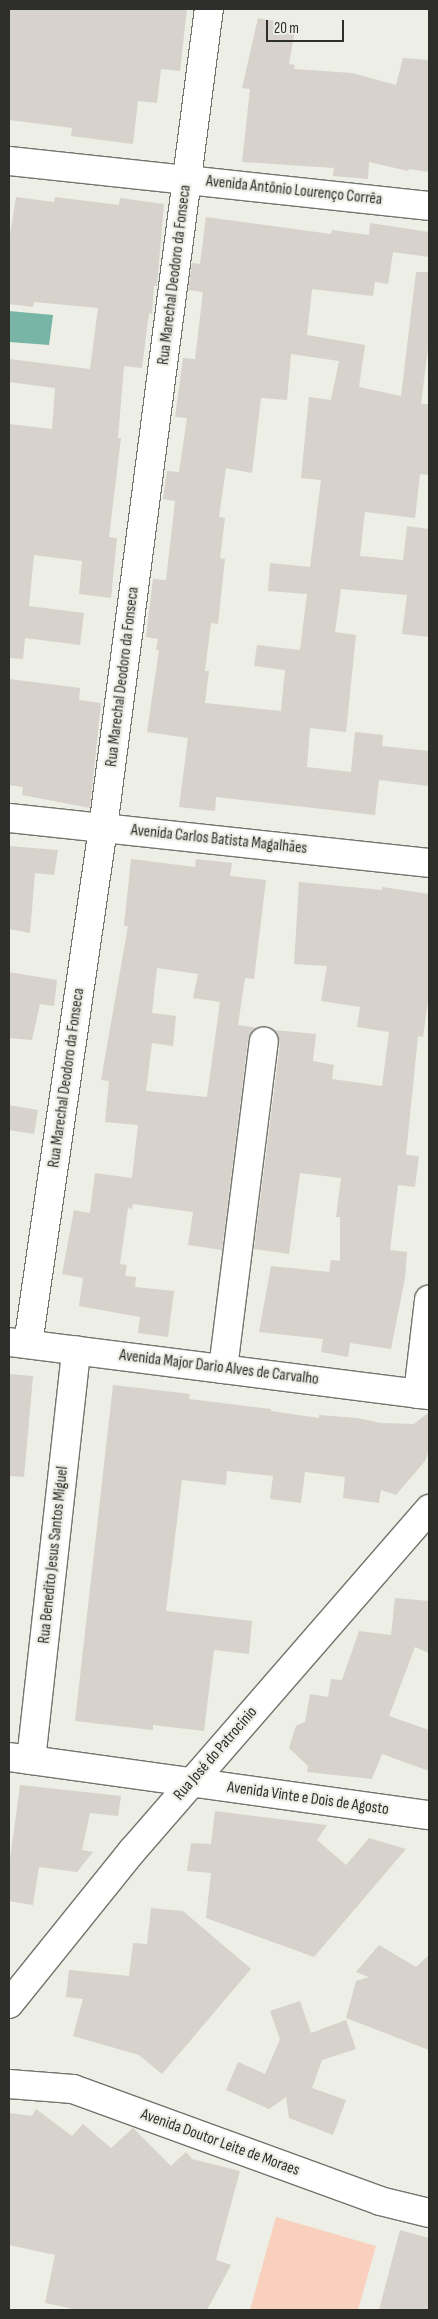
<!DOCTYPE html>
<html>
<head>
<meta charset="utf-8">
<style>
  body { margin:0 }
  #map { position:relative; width:438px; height:2319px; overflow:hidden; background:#edeee5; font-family:"Sofia Sans Condensed",sans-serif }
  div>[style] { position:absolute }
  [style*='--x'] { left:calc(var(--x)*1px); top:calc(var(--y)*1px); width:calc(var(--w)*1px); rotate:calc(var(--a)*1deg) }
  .green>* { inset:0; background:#f9d0bd }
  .water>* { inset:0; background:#78b5a6 }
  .building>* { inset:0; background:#d7d2cb }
  .roads { filter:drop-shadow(1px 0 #73746c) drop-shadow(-1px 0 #73746c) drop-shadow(0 1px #73746c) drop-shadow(0 -1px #73746c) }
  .minor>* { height:28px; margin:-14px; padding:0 14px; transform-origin:14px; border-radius:14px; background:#fff }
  span { translate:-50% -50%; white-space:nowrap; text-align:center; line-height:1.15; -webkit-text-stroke:4.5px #edeee5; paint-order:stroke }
  .street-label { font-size:16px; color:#2e2e2b }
  .frame { position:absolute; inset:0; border:10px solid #2e2e2b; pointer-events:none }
  .scale { position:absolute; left:266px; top:20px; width:78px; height:22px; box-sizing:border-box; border:2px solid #2e2e2b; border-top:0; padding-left:6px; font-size:15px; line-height:18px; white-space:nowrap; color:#2e2e2b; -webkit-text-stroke:4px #edeee5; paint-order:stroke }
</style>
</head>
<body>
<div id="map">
  <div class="green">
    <div style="clip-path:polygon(276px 2217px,376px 2246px,358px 2310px,250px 2310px)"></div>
  </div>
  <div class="water">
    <div style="clip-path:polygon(9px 311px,53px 315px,49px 345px,9px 342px)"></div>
  </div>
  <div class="building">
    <div style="clip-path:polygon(9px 9px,187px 9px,180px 71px,161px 69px,157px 103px,138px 101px,133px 144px,71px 136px,72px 128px,9px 120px)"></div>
    <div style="clip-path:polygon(258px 18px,296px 25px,289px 64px,295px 65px,294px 69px,352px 73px,396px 85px,403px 58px,429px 60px,429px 172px,409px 169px,408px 171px,369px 162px,368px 179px,333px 176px,334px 168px,242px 162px,250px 89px,242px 88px)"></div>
    <div style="clip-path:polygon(16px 197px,54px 202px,55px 197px,119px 205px,120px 198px,164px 204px,157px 286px,154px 286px,152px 314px,149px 313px,142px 368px,124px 366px,118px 438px,121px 438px,109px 537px,117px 538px,111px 598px,79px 594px,82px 561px,34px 555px,29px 606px,84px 613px,80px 645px,25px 638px,23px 659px,9px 658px,9px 424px,52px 429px,55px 388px,9px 382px,9px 359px,90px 369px,98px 308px,34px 302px,33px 307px,9px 304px,9px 241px)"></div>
    <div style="clip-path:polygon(evenodd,206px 217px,331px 234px,332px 230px,369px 235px,370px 223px,429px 232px,429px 257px,393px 252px,388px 284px,375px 282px,373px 296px,312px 289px,307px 335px,365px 345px,359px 387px,401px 396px,416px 272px,429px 272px,429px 340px,421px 404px,429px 404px,429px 475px,420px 474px,415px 518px,365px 512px,360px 556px,403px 560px,407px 526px,429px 529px,429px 637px,402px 634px,407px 595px,341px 589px,335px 632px,356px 635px,346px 732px,310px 728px,307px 767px,351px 772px,355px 732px,383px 735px,382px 746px,429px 751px,429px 786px,379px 780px,375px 815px,216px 797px,215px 811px,179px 807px,188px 738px,147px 732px,159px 650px,156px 650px,158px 639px,146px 637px,153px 579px,166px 580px,175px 501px,163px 499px,167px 471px,179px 472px,187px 418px,175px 417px,183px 358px,195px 359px,203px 292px,188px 290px,192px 263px,200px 264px,206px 217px,291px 354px,339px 361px,331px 400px,309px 397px,301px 478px,321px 480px,310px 567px,270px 563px,268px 591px,307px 594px,300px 650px,257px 645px,254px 666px,285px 670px,281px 711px,205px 703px,209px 671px,205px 671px,211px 623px,218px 624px,225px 559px,220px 558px,225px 518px,219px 517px,226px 468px,252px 473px,261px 398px,287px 400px,291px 354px)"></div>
    <div style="clip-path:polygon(9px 679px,80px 688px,79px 700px,101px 703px,90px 808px,22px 795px,23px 787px,9px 785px)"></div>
    <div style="clip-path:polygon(9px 846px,58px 850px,54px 875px,35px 873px,30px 933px,9px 929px)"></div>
    <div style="clip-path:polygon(evenodd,131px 859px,195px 867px,196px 859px,232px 863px,230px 876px,266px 880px,254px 979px,245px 978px,238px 1025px,257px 1028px,248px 1040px,222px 1250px,188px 1245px,193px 1212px,133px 1204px,132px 1209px,128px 1208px,120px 1264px,127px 1265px,125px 1276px,136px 1277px,135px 1287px,174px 1291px,168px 1337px,138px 1333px,140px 1317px,79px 1306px,83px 1278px,62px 1274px,74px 1210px,90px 1213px,95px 1173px,132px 1178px,138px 1125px,105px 1122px,109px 1081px,101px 1080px,128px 926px,124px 926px,131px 859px,157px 968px,198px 974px,193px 998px,220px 1002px,207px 1097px,146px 1091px,152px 1043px,173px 1046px,176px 1016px,152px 1013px,157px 968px)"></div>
    <div style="clip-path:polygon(299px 882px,382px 890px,382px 887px,429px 894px,429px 994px,423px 1037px,418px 1036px,406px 1155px,419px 1156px,415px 1187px,398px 1185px,390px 1250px,407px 1252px,405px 1278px,391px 1349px,350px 1343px,348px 1357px,321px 1352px,323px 1339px,259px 1332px,271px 1266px,329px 1272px,331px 1260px,340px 1261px,340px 1217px,336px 1217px,341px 1178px,300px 1173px,289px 1254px,254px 1249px,280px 1044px,274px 1030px,316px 1034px,313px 1061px,334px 1065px,332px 1079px,382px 1086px,389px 1032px,357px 1027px,360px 1007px,321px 1001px,327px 966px,294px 964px)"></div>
    <div style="clip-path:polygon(9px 972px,57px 980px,54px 1006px,40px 1004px,32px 1040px,9px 1038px)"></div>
    <div style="clip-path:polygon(9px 1105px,38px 1110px,34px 1134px,9px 1130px)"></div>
    <div style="clip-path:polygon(9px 1374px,33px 1376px,24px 1477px,9px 1476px)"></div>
    <div style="clip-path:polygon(113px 1385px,190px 1394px,189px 1399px,271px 1409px,271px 1411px,319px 1418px,319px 1415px,357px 1418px,381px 1423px,414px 1424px,429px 1412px,429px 1449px,425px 1461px,396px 1495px,381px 1490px,379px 1503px,343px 1498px,345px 1477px,305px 1472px,301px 1503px,270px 1499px,273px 1476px,227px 1471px,226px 1485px,182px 1480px,166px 1611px,252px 1621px,249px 1654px,214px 1650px,204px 1731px,153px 1725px,153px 1730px,75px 1721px)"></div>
    <div style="clip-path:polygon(395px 1598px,429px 1601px,429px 1653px,415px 1647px,389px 1716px,429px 1730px,429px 1771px,382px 1754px,372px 1779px,307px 1772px,308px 1766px,289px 1748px,296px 1726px,305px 1722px,310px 1694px,328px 1697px,331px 1679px,342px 1680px,359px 1631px,391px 1635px)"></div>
    <div style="clip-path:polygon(20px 1785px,121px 1796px,118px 1816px,90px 1813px,82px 1850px,93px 1852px,77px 1872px,39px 1867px,33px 1905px,9px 1901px,9px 1867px)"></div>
    <div style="clip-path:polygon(215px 1811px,327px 1825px,317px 1840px,346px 1865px,369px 1838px,406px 1849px,314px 1957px,206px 1918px,211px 1873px,187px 1871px,191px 1843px,211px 1844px)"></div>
    <div style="clip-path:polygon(151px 1908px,183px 1911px,251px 1969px,162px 2074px,139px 2055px,73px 2036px,83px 1999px,66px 1997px,69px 1970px,129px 1976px,133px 1943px,147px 1944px)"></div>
    <div style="clip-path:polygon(379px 1945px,416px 1967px,429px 1955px,429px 2050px,346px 2018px,356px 1981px,369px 1977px,356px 1972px)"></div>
    <div style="clip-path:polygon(300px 2001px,311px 2033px,346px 2020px,356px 2049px,322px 2060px,312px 2088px,346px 2100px,333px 2135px,289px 2118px,286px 2097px,269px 2109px,226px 2090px,238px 2062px,265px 2074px,280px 2039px,270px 2011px)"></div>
    <div style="clip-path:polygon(36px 2109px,72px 2136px,83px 2124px,111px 2148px,133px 2128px,171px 2166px,186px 2152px,192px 2159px,240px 2171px,216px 2260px,231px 2265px,207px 2310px,79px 2310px,45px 2303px,55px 2255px,9px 2245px,9px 2113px,32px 2116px)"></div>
    <div style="clip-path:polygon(400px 2230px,429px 2238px,429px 2310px,379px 2310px)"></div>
  </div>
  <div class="roads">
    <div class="minor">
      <div style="--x:9;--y:161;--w:422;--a:6.1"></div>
      <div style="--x:9;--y:818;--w:422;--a:6.1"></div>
      <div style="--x:9;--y:1342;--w:423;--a:7.2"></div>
      <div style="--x:28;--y:1344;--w:521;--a:-81.73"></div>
      <div style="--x:103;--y:828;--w:826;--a:-82.63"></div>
      <div style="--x:223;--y:1369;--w:330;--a:-82.9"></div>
      <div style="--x:418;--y:1394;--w:95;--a:-83.3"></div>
      <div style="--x:9;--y:1757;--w:424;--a:7.9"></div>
      <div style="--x:31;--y:1760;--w:412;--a:-83.7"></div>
      <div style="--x:9;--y:2004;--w:198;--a:-51.2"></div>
      <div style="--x:133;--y:1850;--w:452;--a:-49"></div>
      <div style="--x:9;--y:2084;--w:64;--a:4.5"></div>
      <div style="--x:73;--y:2089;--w:327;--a:20"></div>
      <div style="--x:380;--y:2201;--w:50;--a:13.8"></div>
    </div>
  </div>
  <div class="street-label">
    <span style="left:294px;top:191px;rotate:6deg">Avenida Antônio Lourenço Corrêa</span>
    <span style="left:175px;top:275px;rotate:-83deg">Rua Marechal Deodoro da Fonseca</span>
    <span style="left:123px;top:677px;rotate:-83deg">Rua Marechal Deodoro da Fonseca</span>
    <span style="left:219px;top:840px;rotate:6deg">Avenida Carlos Batista Magalhães</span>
    <span style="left:67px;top:1078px;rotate:-82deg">Rua Marechal Deodoro da Fonseca</span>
    <span style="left:219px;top:1368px;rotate:7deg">Avenida Major Dario Alves de Carvalho</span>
    <span style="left:54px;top:1555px;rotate:-84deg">Rua Benedito Jesus Santos Miguel</span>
    <span style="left:216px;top:1754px;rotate:-49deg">Rua José do Patrocínio</span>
    <span style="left:308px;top:1799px;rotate:8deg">Avenida Vinte e Dois de Agosto</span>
    <span style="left:220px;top:2143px;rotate:20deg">Avenida Doutor Leite de Moraes</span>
  </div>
  <div class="frame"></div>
  <div class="scale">20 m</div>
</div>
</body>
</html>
